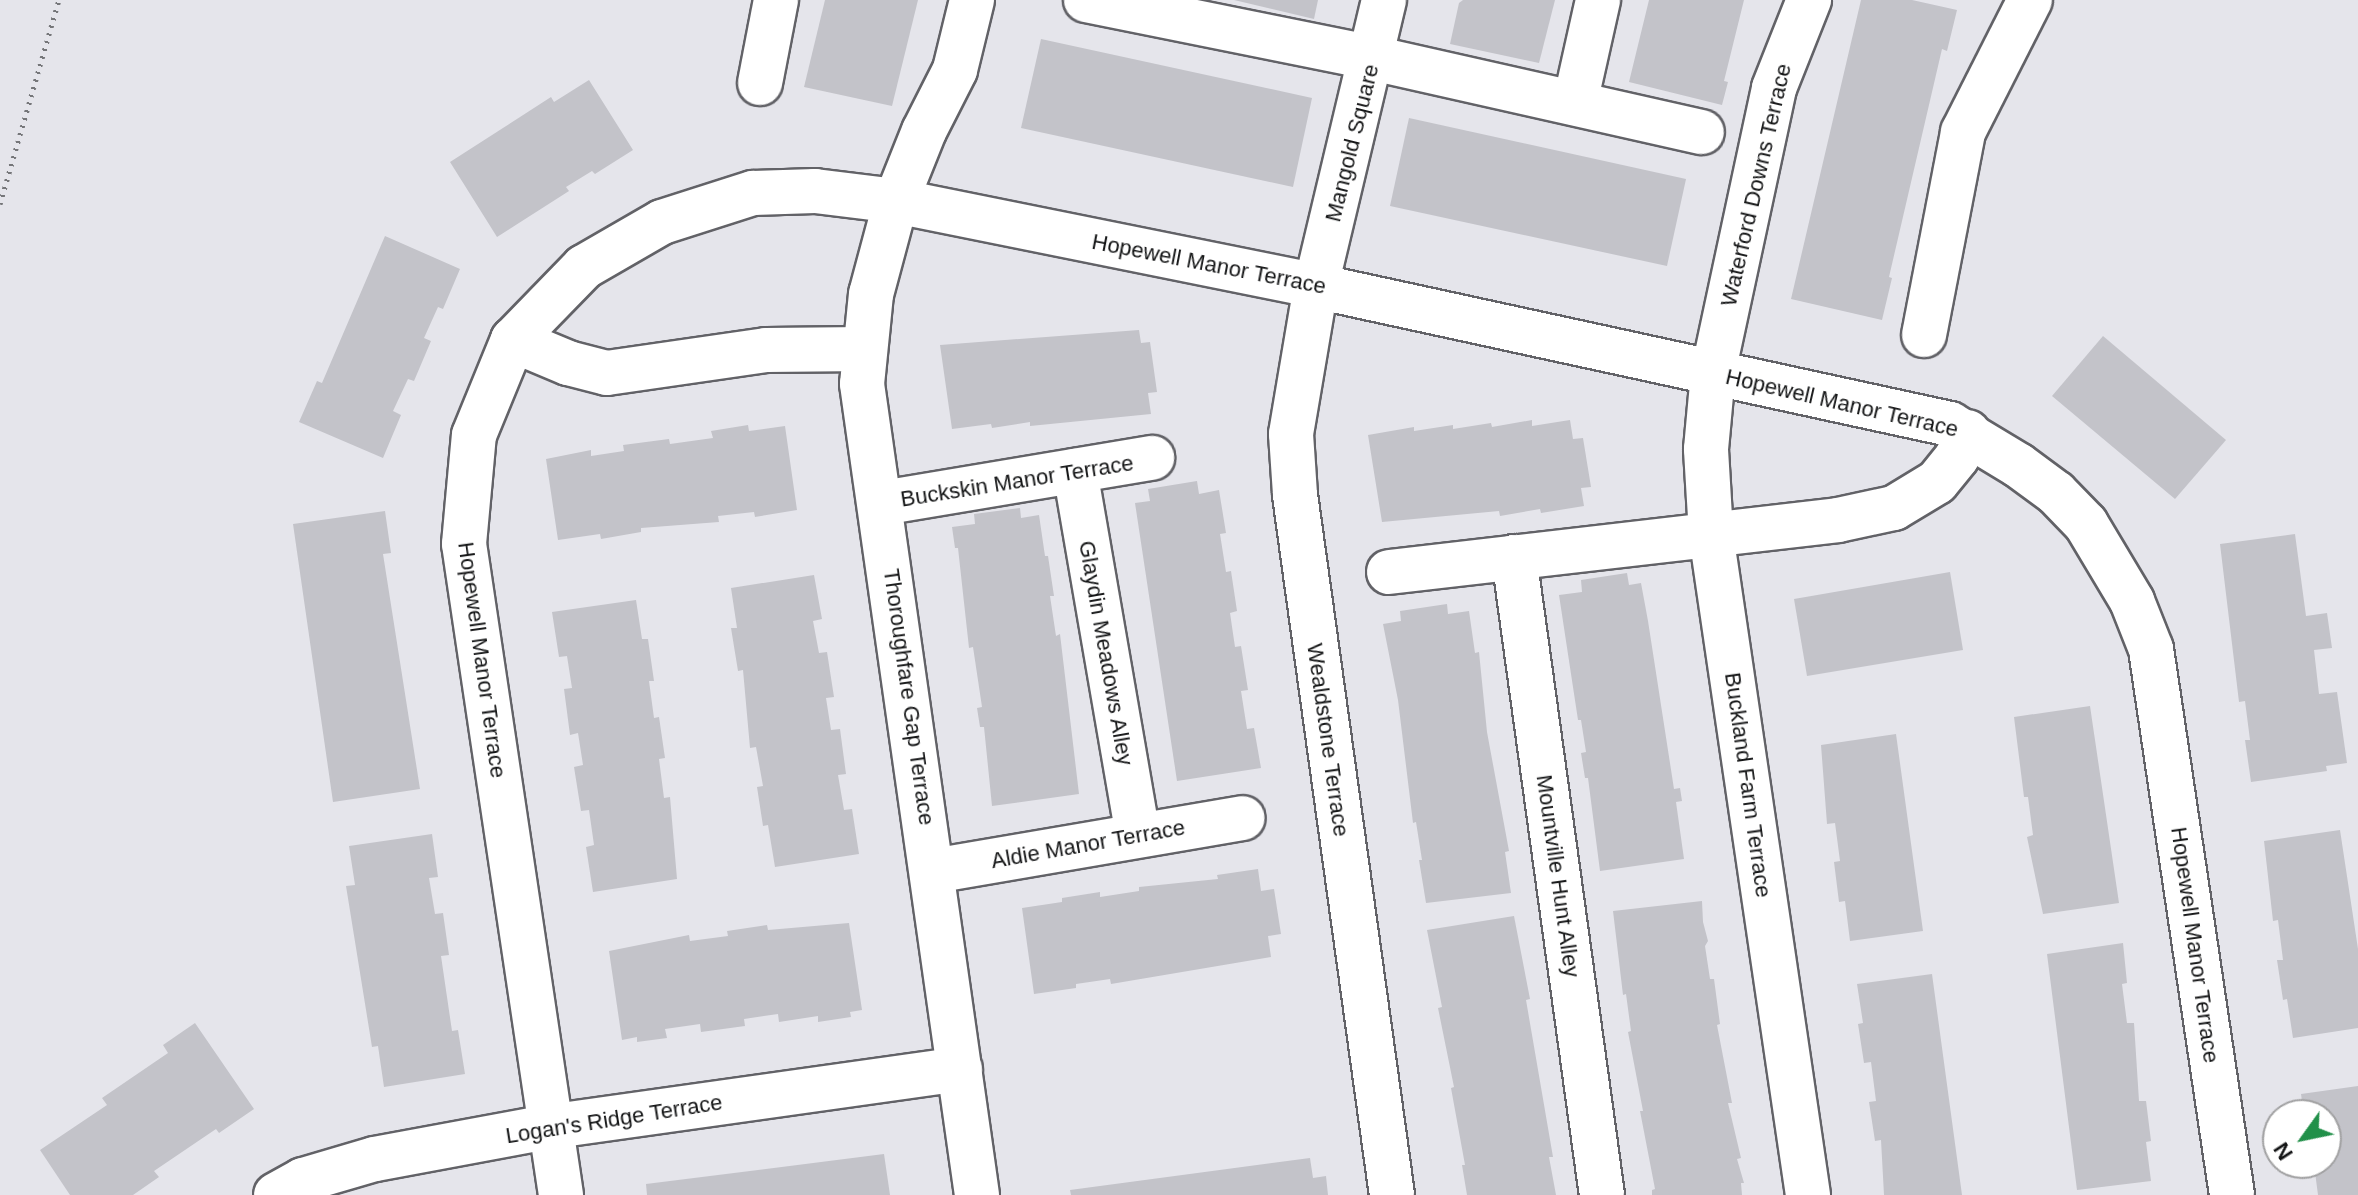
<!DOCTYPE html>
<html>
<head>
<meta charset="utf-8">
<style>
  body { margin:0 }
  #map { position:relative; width:2358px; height:1195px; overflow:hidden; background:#e5e5eb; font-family:Arial,sans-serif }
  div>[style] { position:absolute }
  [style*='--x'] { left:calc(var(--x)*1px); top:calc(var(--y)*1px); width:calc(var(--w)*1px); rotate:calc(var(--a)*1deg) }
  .building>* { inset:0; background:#c3c3c9 }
  .path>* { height:5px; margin-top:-2.5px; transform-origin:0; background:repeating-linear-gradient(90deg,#757679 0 2px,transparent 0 8px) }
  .roads { filter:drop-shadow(2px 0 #626267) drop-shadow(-2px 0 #626267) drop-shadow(0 2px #626267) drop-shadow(0 -2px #626267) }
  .minor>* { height:44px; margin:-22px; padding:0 22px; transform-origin:22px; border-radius:22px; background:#fff }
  span { translate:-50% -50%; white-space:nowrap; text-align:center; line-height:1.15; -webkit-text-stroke:7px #fff; paint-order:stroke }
  .street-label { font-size:22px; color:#141516 }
  .north { position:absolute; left:2262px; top:1099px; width:80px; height:80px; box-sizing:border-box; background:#fff; border:2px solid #a1a1a2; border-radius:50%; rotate:237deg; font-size:22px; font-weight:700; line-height:32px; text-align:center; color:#141516 }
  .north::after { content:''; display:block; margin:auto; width:28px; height:36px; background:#219049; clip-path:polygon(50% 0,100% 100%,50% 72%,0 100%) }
</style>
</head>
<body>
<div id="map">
  <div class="building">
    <div style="clip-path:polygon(825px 0,918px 0,892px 106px,804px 87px)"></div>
    <div style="clip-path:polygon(1234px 0,1318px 0,1314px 19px)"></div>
    <div style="clip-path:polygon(1463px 0,1555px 0,1539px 63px,1450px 44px,1459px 3px)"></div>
    <div style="clip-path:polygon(1649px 0,1744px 0,1724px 81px,1728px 82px,1722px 105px,1629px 82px)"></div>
    <div style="clip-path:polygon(1861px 0,1912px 0,1957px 10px,1947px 51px,1942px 49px,1889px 277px,1892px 278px,1882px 320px,1791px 299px)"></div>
    <div style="clip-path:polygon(1041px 39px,1312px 98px,1293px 187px,1021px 128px)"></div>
    <div style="clip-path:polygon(589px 80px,633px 150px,595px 174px,592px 171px,566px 187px,569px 191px,497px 237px,450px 162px,551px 97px,554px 102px)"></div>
    <div style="clip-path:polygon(1409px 118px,1686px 179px,1667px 266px,1390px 206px)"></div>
    <div style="clip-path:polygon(385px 236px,460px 269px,443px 309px,438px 307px,424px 338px,431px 341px,414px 381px,408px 379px,393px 411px,401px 415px,383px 458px,299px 422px,317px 381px,322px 383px)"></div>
    <div style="clip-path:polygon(1139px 330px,1141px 343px,1150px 342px,1157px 392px,1148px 393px,1151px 414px,1030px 426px,1030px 422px,992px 428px,991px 424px,952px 429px,940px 345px)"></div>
    <div style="clip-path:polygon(2103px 336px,2226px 440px,2175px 499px,2052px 396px)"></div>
    <div style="clip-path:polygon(1532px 420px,1532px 426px,1570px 420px,1573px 439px,1583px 438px,1591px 487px,1581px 488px,1584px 506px,1541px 513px,1540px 509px,1500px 516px,1499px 511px,1382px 522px,1368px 435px,1414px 427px,1414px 431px,1453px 425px,1453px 429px,1491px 423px,1492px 427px)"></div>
    <div style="clip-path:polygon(748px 425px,749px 431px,785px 426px,797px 510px,755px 517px,754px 512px,718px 516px,719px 522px,641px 528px,641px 532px,601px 539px,600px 534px,558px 540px,546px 459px,591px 450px,591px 456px,624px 451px,623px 445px,669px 439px,670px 444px,713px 438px,711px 431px)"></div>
    <div style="clip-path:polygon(1197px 481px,1199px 494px,1219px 490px,1226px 533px,1220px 534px,1226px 572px,1231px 571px,1237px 611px,1230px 613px,1235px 647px,1241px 646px,1248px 690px,1241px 691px,1247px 729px,1254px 728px,1261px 768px,1177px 781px,1135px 503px,1150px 501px,1148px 489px)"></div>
    <div style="clip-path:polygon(1020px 508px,1021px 518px,1039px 515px,1045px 556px,1048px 556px,1054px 596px,1050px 596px,1056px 636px,1060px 634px,1079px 794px,992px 806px,984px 727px,980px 727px,977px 708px,982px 707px,973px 647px,969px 648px,958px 548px,955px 548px,952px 527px,975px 524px,974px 514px)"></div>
    <div style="clip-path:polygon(385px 511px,391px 553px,383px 554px,420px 789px,333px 802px,293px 524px)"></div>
    <div style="clip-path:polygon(2295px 534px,2306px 616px,2327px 613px,2332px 648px,2314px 650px,2319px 694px,2337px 692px,2347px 763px,2326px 766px,2327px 771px,2251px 782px,2245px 740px,2250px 740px,2245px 701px,2239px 702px,2220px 544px)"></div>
    <div style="clip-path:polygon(1950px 572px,1963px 650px,1807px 676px,1794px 599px)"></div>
    <div style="clip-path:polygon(1627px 573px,1629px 585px,1641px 583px,1648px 621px,1674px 789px,1680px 788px,1682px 801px,1676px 802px,1684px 859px,1600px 871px,1588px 778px,1585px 778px,1581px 753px,1586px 752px,1581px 720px,1578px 720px,1559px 595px,1582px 592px,1581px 580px)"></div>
    <div style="clip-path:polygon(814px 575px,822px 619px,813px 621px,819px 653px,827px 652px,834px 697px,826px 698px,831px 730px,840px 729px,846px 774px,838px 775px,844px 810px,852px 809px,859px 854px,775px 867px,768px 825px,763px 826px,757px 787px,763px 786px,756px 747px,750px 748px,743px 670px,738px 671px,731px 628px,737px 628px,731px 588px)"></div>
    <div style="clip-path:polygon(636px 600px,642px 639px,648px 639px,654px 681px,649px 681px,654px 718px,659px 717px,665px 758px,659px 759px,664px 798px,670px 797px,677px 879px,593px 892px,586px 847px,594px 845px,589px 810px,581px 811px,574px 767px,583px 765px,578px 733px,570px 735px,564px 689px,572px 688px,567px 656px,559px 657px,552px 612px)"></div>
    <div style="clip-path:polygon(1447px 604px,1448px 614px,1469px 611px,1475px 653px,1479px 652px,1487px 732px,1509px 851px,1505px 852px,1511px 893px,1426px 903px,1419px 860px,1422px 860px,1416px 822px,1413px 823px,1398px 700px,1383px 624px,1401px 621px,1400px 611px)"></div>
    <div style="clip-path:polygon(2090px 706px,2119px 903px,2043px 914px,2027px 837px,2033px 835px,2028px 797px,2024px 797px,2014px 717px)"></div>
    <div style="clip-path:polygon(1896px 734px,1923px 931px,1850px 941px,1845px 901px,1839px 902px,1834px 862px,1840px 861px,1835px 823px,1827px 824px,1821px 745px)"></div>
    <div style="clip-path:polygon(2340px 830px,2358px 949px,2358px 1028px,2293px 1038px,2287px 999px,2283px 1000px,2277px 960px,2283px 960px,2278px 920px,2273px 921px,2264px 841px)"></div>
    <div style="clip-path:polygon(432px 834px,438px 877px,429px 878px,435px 914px,443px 913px,449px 955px,441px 956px,452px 1031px,458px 1030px,465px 1074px,384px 1087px,378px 1046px,372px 1047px,346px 886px,355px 885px,349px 846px)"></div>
    <div style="clip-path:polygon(1258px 869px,1261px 891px,1274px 889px,1281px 934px,1268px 936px,1271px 957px,1111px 984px,1110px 979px,1076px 984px,1076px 988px,1034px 994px,1022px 908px,1062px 902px,1062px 898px,1100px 892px,1100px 897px,1139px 891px,1139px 887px,1218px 879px,1217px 875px)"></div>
    <div style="clip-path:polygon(1702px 901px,1703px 922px,1708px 941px,1705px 946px,1710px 979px,1714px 979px,1720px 1024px,1717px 1025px,1732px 1103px,1728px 1103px,1741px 1158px,1737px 1159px,1744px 1183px,1741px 1183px,1742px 1195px,1652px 1195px,1652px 1190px,1655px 1189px,1640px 1111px,1643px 1111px,1628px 1032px,1631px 1031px,1626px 994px,1623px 995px,1613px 911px)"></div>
    <div style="clip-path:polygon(1514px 916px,1530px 999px,1526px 1000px,1553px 1157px,1549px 1157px,1556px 1195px,1467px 1195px,1462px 1165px,1465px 1165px,1451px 1088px,1454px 1087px,1438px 1008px,1442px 1007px,1427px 930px)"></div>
    <div style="clip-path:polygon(849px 923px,862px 1010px,850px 1012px,851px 1017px,818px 1022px,818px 1016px,779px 1022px,778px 1014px,744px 1019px,745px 1026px,701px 1032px,700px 1024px,665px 1029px,667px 1038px,637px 1042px,637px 1037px,622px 1040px,609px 951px,689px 935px,690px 941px,728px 936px,727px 931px,767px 925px,768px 930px)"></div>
    <div style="clip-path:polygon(2123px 943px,2127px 983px,2122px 984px,2127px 1023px,2134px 1023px,2139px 1101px,2146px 1101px,2151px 1141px,2146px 1142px,2151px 1181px,2077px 1190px,2047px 954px)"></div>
    <div style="clip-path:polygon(1932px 974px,1962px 1195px,1884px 1195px,1881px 1140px,1875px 1141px,1869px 1102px,1876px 1101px,1871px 1062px,1864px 1063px,1858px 1024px,1863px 1023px,1857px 984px)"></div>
    <div style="clip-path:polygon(195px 1023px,254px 1109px,219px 1133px,216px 1129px,154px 1171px,159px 1177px,133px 1195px,70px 1195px,40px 1150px,107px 1105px,102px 1098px,168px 1053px,163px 1045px)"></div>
    <div style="clip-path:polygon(2358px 1086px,2358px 1195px,2318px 1195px,2315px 1172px,2308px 1173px,2306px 1163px,2326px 1163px,2326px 1115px,2304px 1115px,2301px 1094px)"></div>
    <div style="clip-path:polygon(884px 1154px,890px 1195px,647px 1195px,646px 1184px)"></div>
    <div style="clip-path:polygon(1310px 1158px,1313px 1178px,1326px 1176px,1328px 1195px,1071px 1195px,1070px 1190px)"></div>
  </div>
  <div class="path">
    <div style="--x:0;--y:204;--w:212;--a:-73.9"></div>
  </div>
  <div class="roads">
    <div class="minor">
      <div style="--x:972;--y:0;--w:72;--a:103.7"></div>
      <div style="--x:955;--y:70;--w:68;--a:116.9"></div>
      <div style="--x:924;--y:131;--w:75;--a:111.8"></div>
      <div style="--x:896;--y:201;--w:96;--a:105"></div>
      <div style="--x:871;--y:294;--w:90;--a:95.7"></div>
      <div style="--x:862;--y:384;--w:819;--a:81.93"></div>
      <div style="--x:1086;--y:0;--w:293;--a:11.4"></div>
      <div style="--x:1373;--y:58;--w:337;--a:12.7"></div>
      <div style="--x:1384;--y:0;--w:294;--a:103.4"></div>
      <div style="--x:1316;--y:286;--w:150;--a:99.6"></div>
      <div style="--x:1291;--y:434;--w:61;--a:86.2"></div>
      <div style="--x:1295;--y:495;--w:707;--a:82.11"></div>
      <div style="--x:760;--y:83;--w:85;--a:-79.1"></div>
      <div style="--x:1575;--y:103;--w:106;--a:-77.4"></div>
      <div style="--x:1924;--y:335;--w:207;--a:-79.1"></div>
      <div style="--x:1963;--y:132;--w:148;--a:-63.1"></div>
      <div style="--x:513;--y:340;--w:60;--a:22.7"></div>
      <div style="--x:568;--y:363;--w:40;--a:14.4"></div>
      <div style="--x:607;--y:373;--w:161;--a:-8.2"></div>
      <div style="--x:766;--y:350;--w:99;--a:-0.6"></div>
      <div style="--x:1075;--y:471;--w:369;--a:80.2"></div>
      <div style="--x:882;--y:503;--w:274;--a:-9.5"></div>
      <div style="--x:1514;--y:557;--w:644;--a:82.15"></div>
      <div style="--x:1389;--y:572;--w:452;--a:-6.6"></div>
      <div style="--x:1838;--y:520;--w:57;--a:-12.1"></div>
      <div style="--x:1894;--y:508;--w:50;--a:-31.2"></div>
      <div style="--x:1937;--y:482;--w:32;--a:-51"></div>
      <div style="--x:1957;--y:457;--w:27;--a:-66"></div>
      <div style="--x:933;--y:871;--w:314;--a:-9.7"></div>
      <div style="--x:276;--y:1195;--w:31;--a:-29"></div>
      <div style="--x:303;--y:1180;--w:75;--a:-16.3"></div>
      <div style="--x:375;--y:1159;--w:176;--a:-10.5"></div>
      <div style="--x:548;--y:1127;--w:416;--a:-8"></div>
      <div style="--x:561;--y:1195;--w:658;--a:-98.47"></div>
      <div style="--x:464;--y:544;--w:109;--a:-84.8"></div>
      <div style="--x:474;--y:435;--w:103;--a:-67.7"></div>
      <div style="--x:513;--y:340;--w:102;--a:-45.8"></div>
      <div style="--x:584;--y:267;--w:90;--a:-30"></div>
      <div style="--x:662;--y:222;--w:96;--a:-17.7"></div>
      <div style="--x:753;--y:193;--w:62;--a:-1.8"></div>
      <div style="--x:815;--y:191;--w:82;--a:7"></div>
      <div style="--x:896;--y:201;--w:429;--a:11.4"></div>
      <div style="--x:1316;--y:286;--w:649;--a:12.28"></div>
      <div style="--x:1950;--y:424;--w:79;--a:31.1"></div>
      <div style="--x:2018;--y:465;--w:47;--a:36.4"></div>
      <div style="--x:2056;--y:493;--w:43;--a:45.9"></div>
      <div style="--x:2086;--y:524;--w:90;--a:59.1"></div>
      <div style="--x:2132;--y:601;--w:52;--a:68.4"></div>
      <div style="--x:2151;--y:649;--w:552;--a:81.56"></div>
      <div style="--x:1808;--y:1195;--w:668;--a:-98.35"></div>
      <div style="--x:1711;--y:534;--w:85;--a:-93.4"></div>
      <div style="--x:1706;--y:449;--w:76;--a:-84.7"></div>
      <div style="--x:1713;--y:373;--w:291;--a:-77.9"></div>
      <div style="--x:1774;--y:88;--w:95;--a:-68.3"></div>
    </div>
  </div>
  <div class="street-label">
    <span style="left:1352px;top:143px;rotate:-76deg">Mangold Square</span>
    <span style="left:1756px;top:185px;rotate:-77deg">Waterford Downs Terrace</span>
    <span style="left:1209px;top:264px;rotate:11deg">Hopewell Manor Terrace</span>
    <span style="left:1842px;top:403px;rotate:13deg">Hopewell Manor Terrace</span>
    <span style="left:1017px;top:481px;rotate:-9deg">Buckskin Manor Terrace</span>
    <span style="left:1106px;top:653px;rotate:80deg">Glaydin Meadows Alley</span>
    <span style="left:482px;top:660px;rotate:82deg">Hopewell Manor Terrace</span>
    <span style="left:909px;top:697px;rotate:82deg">Thoroughfare Gap Terrace</span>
    <span style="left:1328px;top:740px;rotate:82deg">Wealdstone Terrace</span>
    <span style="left:1748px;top:785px;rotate:82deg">Buckland Farm Terrace</span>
    <span style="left:1088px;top:844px;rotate:-10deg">Aldie Manor Terrace</span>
    <span style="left:1558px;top:876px;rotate:82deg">Mountville Hunt Alley</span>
    <span style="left:2195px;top:945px;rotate:82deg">Hopewell Manor Terrace</span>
    <span style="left:614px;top:1119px;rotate:-9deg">Logan's Ridge Terrace</span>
  </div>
  <div class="north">N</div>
</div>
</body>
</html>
